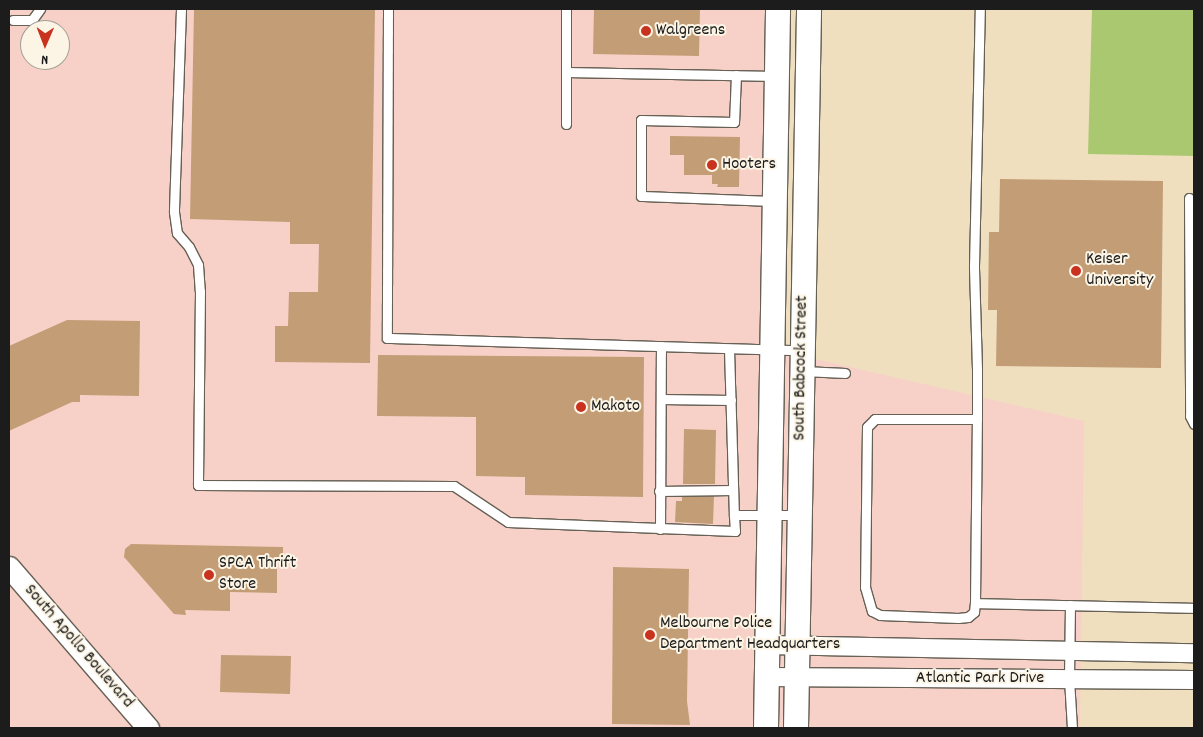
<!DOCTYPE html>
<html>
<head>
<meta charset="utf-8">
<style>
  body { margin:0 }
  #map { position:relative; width:1203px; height:737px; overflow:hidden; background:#efdfbf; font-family:Dekko,sans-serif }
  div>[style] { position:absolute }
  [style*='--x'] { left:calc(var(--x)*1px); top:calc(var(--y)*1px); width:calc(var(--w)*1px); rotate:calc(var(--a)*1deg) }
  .built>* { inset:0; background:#f7d1c7 }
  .green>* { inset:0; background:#aac870 }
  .building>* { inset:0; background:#c39d75 }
  .roads { filter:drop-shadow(1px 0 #666055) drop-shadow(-1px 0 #666055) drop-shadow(0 1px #666055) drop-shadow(0 -1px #666055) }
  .service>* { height:9px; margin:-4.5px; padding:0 4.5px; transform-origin:4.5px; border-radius:4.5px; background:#fff }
  .minor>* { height:18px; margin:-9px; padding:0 9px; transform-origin:9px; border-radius:9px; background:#fff }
  .tertiary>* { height:21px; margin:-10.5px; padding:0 10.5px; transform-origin:10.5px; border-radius:10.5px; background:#fff }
  .secondary>* { height:24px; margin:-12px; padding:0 12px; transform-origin:12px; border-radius:12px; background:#fff }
  .dots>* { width:14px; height:14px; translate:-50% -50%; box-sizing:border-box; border:2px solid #fcf5e5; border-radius:50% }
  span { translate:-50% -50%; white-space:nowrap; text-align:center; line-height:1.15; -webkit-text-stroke:4px #fcf5e5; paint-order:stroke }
  .poi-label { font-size:18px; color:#1c1c1c }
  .left { translate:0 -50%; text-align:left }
  .street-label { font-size:18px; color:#1c1c1c }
  .frame { position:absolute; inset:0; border:10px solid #1c1c1c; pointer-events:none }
  .north { position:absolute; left:20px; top:20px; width:50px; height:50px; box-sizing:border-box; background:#fcf5e5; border:1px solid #a29e95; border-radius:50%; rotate:181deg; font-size:14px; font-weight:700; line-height:20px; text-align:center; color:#1c1c1c }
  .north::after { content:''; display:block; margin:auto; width:18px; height:22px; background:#c8321e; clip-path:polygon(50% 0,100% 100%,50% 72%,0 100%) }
</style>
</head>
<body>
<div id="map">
  <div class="built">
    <div style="clip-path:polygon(evenodd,9px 9px,778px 9px,772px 349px,1084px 421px,1080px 728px,9px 728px,9px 9px,30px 30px,60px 30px,60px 60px,30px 60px,30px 30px)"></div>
  </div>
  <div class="green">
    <div style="clip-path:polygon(1092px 9px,1194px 9px,1194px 156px,1088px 154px)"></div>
  </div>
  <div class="building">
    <div style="clip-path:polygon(194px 9px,375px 9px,370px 363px,275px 362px,275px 326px,288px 326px,289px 292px,318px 292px,319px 244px,290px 244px,290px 222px,190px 219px)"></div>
    <div style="clip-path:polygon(594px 9px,700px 9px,699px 56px,593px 54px)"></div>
    <div style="clip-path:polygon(670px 136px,740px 137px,739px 187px,717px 187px,718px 184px,712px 184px,712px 175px,684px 175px,684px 155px,670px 155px)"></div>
    <div style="clip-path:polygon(1000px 179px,1163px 181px,1161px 368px,996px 366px,997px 310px,988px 310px,989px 232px,999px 232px)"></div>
    <div style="clip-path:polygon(67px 320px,140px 321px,139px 396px,80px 395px,80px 402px,72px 402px,9px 431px,9px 346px)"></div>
    <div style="clip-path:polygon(378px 355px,644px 357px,643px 497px,525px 495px,525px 477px,476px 476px,476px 417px,377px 416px)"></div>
    <div style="clip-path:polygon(684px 429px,716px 430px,715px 484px,683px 484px)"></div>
    <div style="clip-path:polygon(714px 496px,713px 524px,675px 522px,676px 501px,682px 501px,682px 497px)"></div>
    <div style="clip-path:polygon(131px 544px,283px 547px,283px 559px,277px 559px,277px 593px,230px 592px,230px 611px,185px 610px,186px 615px,174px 614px,124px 557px,125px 549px)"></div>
    <div style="clip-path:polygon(613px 567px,689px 569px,687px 701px,690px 725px,612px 724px)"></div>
    <div style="clip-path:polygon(221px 655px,291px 656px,290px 694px,220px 692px)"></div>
  </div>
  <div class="roads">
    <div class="service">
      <div style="--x:181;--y:9;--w:203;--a:92"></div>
      <div style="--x:174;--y:212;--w:21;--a:82"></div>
      <div style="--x:177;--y:233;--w:18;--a:49"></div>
      <div style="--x:189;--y:247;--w:20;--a:63"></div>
      <div style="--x:198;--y:265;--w:26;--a:86"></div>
      <div style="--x:200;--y:291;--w:194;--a:90.6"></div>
      <div style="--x:198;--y:485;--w:256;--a:0.2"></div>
      <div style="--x:454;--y:486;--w:65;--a:33.7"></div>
      <div style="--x:508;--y:522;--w:227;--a:2.3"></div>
      <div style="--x:735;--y:531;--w:16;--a:-94"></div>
      <div style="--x:388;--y:9;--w:329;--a:90.2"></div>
      <div style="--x:387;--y:338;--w:415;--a:1.7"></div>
      <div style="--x:566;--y:9;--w:63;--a:90"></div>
      <div style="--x:566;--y:72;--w:210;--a:1.1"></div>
      <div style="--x:13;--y:20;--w:19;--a:0"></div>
      <div style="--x:32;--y:20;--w:14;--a:-54"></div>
      <div style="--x:566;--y:72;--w:52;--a:90"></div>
      <div style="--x:736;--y:75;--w:47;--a:92.4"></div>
      <div style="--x:734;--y:122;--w:93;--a:-178.8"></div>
      <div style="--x:641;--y:120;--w:76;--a:90"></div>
      <div style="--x:641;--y:196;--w:133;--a:2.2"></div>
      <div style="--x:1189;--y:198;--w:218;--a:89.7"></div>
      <div style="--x:1190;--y:416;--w:9;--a:63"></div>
      <div style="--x:729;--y:349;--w:166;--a:88.3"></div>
      <div style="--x:734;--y:515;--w:65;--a:0"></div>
      <div style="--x:803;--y:371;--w:42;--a:2.7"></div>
      <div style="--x:661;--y:399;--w:70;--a:0.8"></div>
      <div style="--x:977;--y:419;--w:102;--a:180"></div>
      <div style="--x:875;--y:419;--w:11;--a:135"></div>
      <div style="--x:867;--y:427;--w:160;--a:90.7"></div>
      <div style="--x:865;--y:587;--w:25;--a:74"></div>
      <div style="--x:872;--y:611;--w:9;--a:27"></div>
      <div style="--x:880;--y:615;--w:78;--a:2.2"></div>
      <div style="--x:958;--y:618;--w:10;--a:-6"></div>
      <div style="--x:968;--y:617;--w:8;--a:-40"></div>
      <div style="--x:974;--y:612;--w:9;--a:-84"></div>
      <div style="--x:975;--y:603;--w:184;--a:-89.4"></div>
      <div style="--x:977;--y:419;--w:50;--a:-90"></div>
      <div style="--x:977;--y:369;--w:103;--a:-91.7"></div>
      <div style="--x:974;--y:266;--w:257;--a:-88.7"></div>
      <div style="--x:659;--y:491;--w:74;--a:-0.8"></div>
      <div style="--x:660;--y:529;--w:183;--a:-89.7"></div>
      <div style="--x:975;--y:603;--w:219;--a:1.3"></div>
      <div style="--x:1070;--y:605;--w:74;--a:90.8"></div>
      <div style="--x:1069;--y:679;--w:49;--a:86.5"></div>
    </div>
    <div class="minor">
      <div style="--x:767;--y:645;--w:427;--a:1.1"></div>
      <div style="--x:767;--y:677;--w:427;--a:0.4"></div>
    </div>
    <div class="tertiary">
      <div style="--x:9;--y:567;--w:213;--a:49.2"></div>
    </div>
    <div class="secondary">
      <div style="--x:766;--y:728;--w:719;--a:-89.04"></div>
      <div style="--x:796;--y:728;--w:719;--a:-88.96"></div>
    </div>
  </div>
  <div class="dots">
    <div style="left:646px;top:31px;background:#c8321e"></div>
    <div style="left:712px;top:165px;background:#c8321e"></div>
    <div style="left:1076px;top:271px;background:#c8321e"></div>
    <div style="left:581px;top:407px;background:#c8321e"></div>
    <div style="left:209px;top:575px;background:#c8321e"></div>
    <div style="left:650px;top:635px;background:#c8321e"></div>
  </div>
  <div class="poi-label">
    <span class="left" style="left:656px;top:31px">Walgreens</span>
    <span class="left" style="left:722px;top:165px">Hooters</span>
    <span class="left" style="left:1086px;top:271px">Keiser<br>University</span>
    <span class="left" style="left:591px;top:407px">Makoto</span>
    <span class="left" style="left:219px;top:575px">SPCA Thrift<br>Store</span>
    <span class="left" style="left:660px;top:635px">Melbourne Police<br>Department Headquarters</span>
  </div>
  <div class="street-label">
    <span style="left:802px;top:368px;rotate:-89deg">South Babcock Street</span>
    <span style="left:78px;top:647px;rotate:49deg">South Apollo Boulevard</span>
    <span style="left:980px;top:679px">Atlantic Park Drive</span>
  </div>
  <div class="frame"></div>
  <div class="north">N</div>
</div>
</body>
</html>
